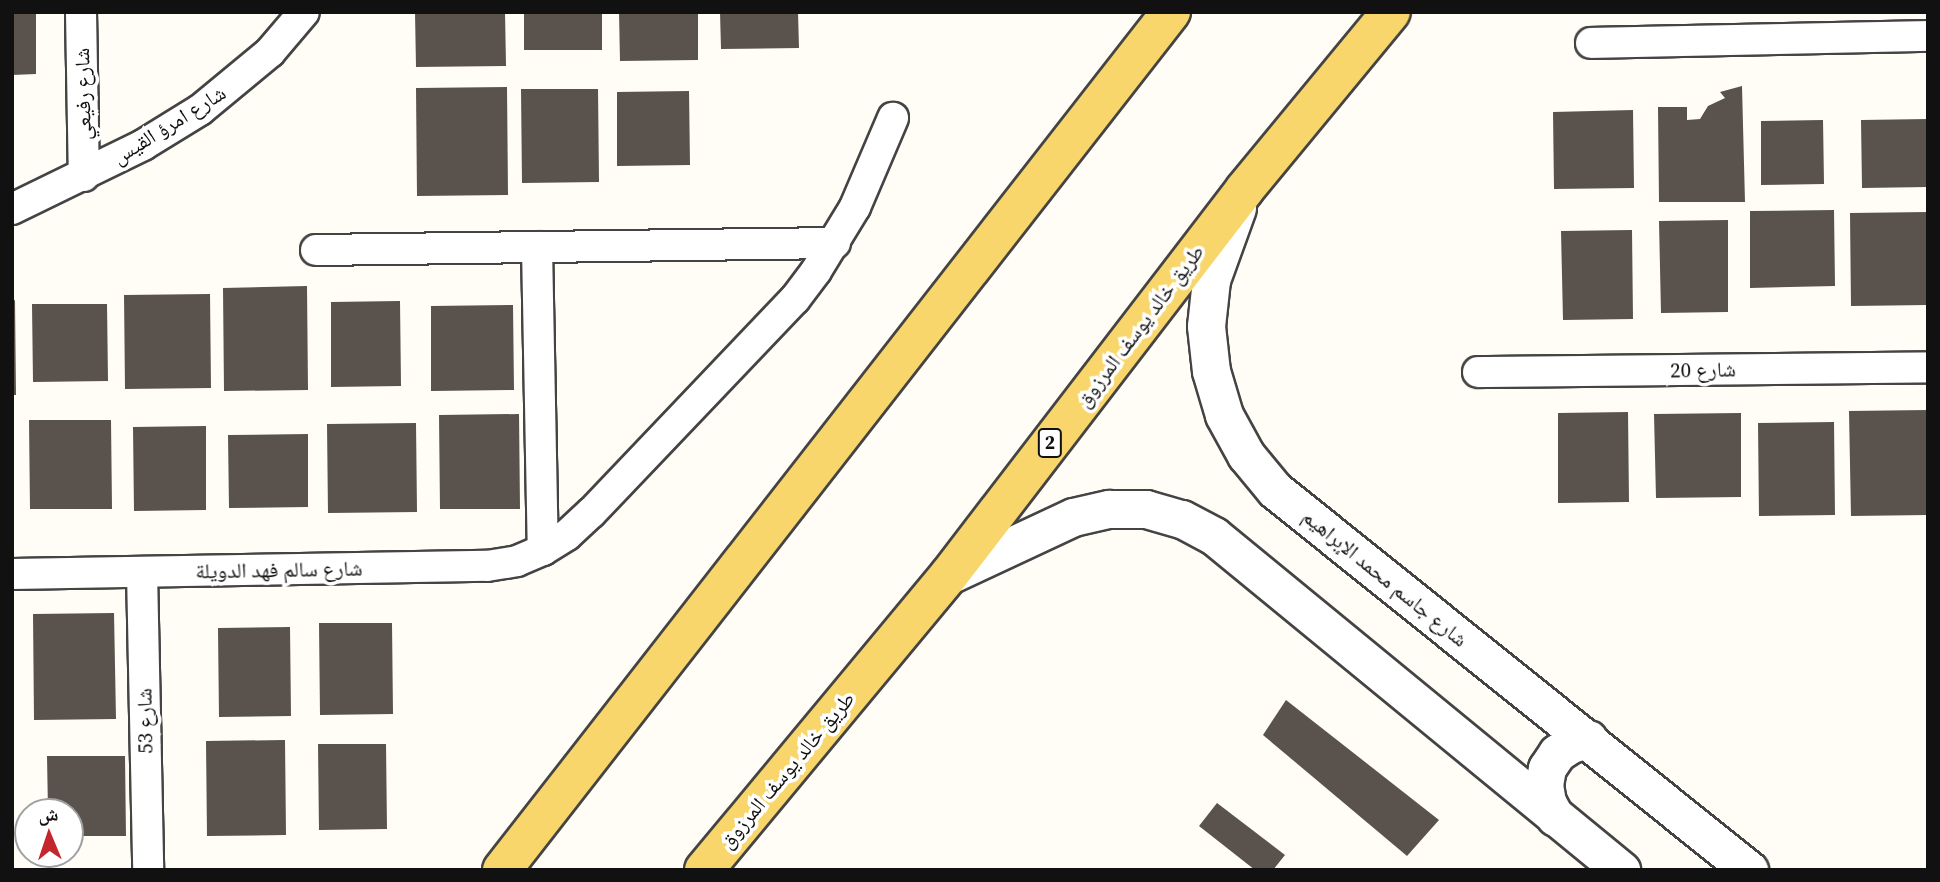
<!DOCTYPE html>
<html>
<head>
<meta charset="utf-8">
<style>
  body { margin:0 }
  #map { position:relative; width:1940px; height:882px; overflow:hidden; background:#fffdf5; font-family:"Source Serif 4","Noto Naskh Arabic",serif }
  div>[style] { position:absolute }
  [style*='--x'] { left:calc(var(--x)*1px); top:calc(var(--y)*1px); width:calc(var(--w)*1px); rotate:calc(var(--a)*1deg) }
  .building>* { inset:0; background:#5a524d }
  .roads { filter:drop-shadow(2px 0 #444) drop-shadow(-2px 0 #444) drop-shadow(0 2px #444) drop-shadow(0 -2px #444) }
  .minor>* { height:30px; margin:-15px; padding:0 15px; transform-origin:15px; border-radius:15px; background:#fff }
  .tertiary>* { height:37px; margin:-18.5px; padding:0 18.5px; transform-origin:18.5px; border-radius:18.5px; background:#fff }
  .primary>* { height:38px; margin:-19px; padding:0 19px; transform-origin:19px; border-radius:19px; background:#f9d66b }
  span { translate:-50% -50%; white-space:nowrap; text-align:center; line-height:1.15; -webkit-text-stroke:7px #fff; paint-order:stroke }
  .shield-label span { padding:2px 5px; background:#fff; border:2px solid; border-radius:5px; -webkit-text-stroke-width:0 }
  .shield-label { font-size:19px; color:#111; font-weight:700 }
  .street-label { font-size:21px; color:#111 }
  .frame { position:absolute; inset:0; border:14px solid #111; pointer-events:none }
  .north { position:absolute; left:14px; top:798px; width:70px; height:70px; box-sizing:border-box; background:#fff; border:2px solid #a0a0a0; border-radius:50%; rotate:358deg; font-size:19px; font-weight:700; line-height:28px; text-align:center; color:#111 }
  .north::after { content:''; display:block; margin:auto; width:24px; height:32px; background:#c4262e; clip-path:polygon(50% 0,100% 100%,50% 72%,0 100%) }
</style>
</head>
<body>
<div id="map">
  <div class="building">
    <div style="clip-path:polygon(12px 12px,36px 12px,36px 74px,12px 75px)"></div>
    <div style="clip-path:polygon(415px 12px,505px 12px,506px 66px,416px 67px)"></div>
    <div style="clip-path:polygon(524px 12px,602px 12px,602px 50px,524px 50px)"></div>
    <div style="clip-path:polygon(619px 12px,698px 12px,698px 60px,620px 61px)"></div>
    <div style="clip-path:polygon(720px 12px,798px 12px,799px 48px,721px 49px)"></div>
    <div style="clip-path:polygon(1742px 86px,1745px 202px,1659px 202px,1658px 107px,1687px 107px,1687px 120px,1700px 119px,1708px 106px,1725px 98px,1720px 92px)"></div>
    <div style="clip-path:polygon(507px 87px,508px 195px,417px 196px,416px 88px)"></div>
    <div style="clip-path:polygon(521px 89px,598px 89px,599px 182px,522px 183px)"></div>
    <div style="clip-path:polygon(689px 91px,690px 165px,617px 166px,617px 92px)"></div>
    <div style="clip-path:polygon(1633px 110px,1634px 188px,1554px 189px,1553px 112px)"></div>
    <div style="clip-path:polygon(1928px 119px,1928px 187px,1862px 188px,1861px 120px)"></div>
    <div style="clip-path:polygon(1823px 120px,1824px 184px,1761px 185px,1761px 121px)"></div>
    <div style="clip-path:polygon(1834px 210px,1835px 286px,1750px 288px,1750px 211px)"></div>
    <div style="clip-path:polygon(1928px 212px,1928px 305px,1851px 306px,1850px 213px)"></div>
    <div style="clip-path:polygon(1728px 220px,1728px 312px,1661px 313px,1659px 221px)"></div>
    <div style="clip-path:polygon(1632px 230px,1633px 319px,1563px 320px,1561px 231px)"></div>
    <div style="clip-path:polygon(307px 286px,308px 390px,224px 391px,223px 288px)"></div>
    <div style="clip-path:polygon(210px 294px,211px 388px,125px 389px,124px 295px)"></div>
    <div style="clip-path:polygon(15px 300px,16px 395px,12px 395px,12px 301px)"></div>
    <div style="clip-path:polygon(400px 301px,401px 386px,331px 387px,331px 302px)"></div>
    <div style="clip-path:polygon(32px 304px,107px 304px,108px 381px,33px 382px)"></div>
    <div style="clip-path:polygon(513px 305px,514px 390px,431px 391px,431px 306px)"></div>
    <div style="clip-path:polygon(1928px 410px,1928px 515px,1851px 516px,1849px 411px)"></div>
    <div style="clip-path:polygon(1628px 412px,1629px 502px,1558px 503px,1558px 413px)"></div>
    <div style="clip-path:polygon(1741px 413px,1741px 497px,1656px 498px,1654px 414px)"></div>
    <div style="clip-path:polygon(519px 414px,520px 509px,440px 509px,439px 415px)"></div>
    <div style="clip-path:polygon(29px 420px,111px 420px,112px 509px,30px 509px)"></div>
    <div style="clip-path:polygon(1834px 422px,1835px 515px,1759px 516px,1758px 423px)"></div>
    <div style="clip-path:polygon(416px 423px,417px 512px,328px 513px,327px 424px)"></div>
    <div style="clip-path:polygon(206px 426px,206px 510px,134px 511px,133px 427px)"></div>
    <div style="clip-path:polygon(308px 434px,308px 507px,229px 508px,228px 435px)"></div>
    <div style="clip-path:polygon(114px 613px,116px 719px,34px 720px,33px 614px)"></div>
    <div style="clip-path:polygon(319px 623px,392px 623px,393px 714px,320px 715px)"></div>
    <div style="clip-path:polygon(290px 627px,291px 716px,219px 717px,218px 628px)"></div>
    <div style="clip-path:polygon(1286px 700px,1439px 820px,1407px 856px,1263px 735px)"></div>
    <div style="clip-path:polygon(285px 740px,286px 835px,207px 836px,206px 741px)"></div>
    <div style="clip-path:polygon(318px 744px,386px 744px,387px 829px,319px 830px)"></div>
    <div style="clip-path:polygon(47px 756px,125px 756px,126px 836px,70px 836px,70px 812px,48px 812px)"></div>
    <div style="clip-path:polygon(1217px 803px,1285px 855px,1273px 870px,1255px 870px,1199px 826px)"></div>
  </div>
  <div class="roads">
    <div class="minor">
      <div style="--x:81;--y:12;--w:164;--a:89"></div>
      <div style="--x:1591;--y:43;--w:337;--a:-1.2"></div>
      <div style="--x:12;--y:209;--w:146;--a:-26"></div>
      <div style="--x:143;--y:145;--w:67;--a:-31.6"></div>
      <div style="--x:200;--y:110;--w:91;--a:-39.6"></div>
      <div style="--x:270;--y:52;--w:52;--a:-49.6"></div>
      <div style="--x:537;--y:247;--w:303;--a:88.9"></div>
      <div style="--x:316;--y:250;--w:519;--a:-0.77"></div>
      <div style="--x:1478;--y:372;--w:450;--a:-0.6"></div>
      <div style="--x:142;--y:572;--w:298;--a:88.8"></div>
      <div style="--x:12;--y:574;--w:475;--a:-1"></div>
      <div style="--x:487;--y:566;--w:30;--a:-9"></div>
      <div style="--x:517;--y:561;--w:28;--a:-23"></div>
      <div style="--x:543;--y:550;--w:28;--a:-32"></div>
      <div style="--x:567;--y:535;--w:33;--a:-43"></div>
      <div style="--x:591;--y:513;--w:296;--a:-46.4"></div>
      <div style="--x:795;--y:299;--w:35;--a:-53"></div>
      <div style="--x:816;--y:271;--w:75;--a:-58.6"></div>
      <div style="--x:855;--y:207;--w:97;--a:-66.9"></div>
    </div>
    <div class="tertiary">
      <div style="--x:1237;--y:208;--w:77;--a:109.9"></div>
      <div style="--x:1211;--y:280;--w:46;--a:96.2"></div>
      <div style="--x:1206;--y:326;--w:45;--a:83.7"></div>
      <div style="--x:1211;--y:371;--w:46;--a:73.5"></div>
      <div style="--x:1224;--y:415;--w:46;--a:61.2"></div>
      <div style="--x:1246;--y:455;--w:45;--a:50.4"></div>
      <div style="--x:1275;--y:490;--w:608;--a:38.72"></div>
      <div style="--x:949;--y:575;--w:137;--a:-25.1"></div>
      <div style="--x:1073;--y:517;--w:37;--a:-13"></div>
      <div style="--x:1109;--y:509;--w:37;--a:0"></div>
      <div style="--x:1146;--y:509;--w:37;--a:16"></div>
      <div style="--x:1182;--y:519;--w:36;--a:28"></div>
      <div style="--x:1214;--y:536;--w:527;--a:39.37"></div>
      <div style="--x:1555;--y:817;--w:17;--a:-118"></div>
      <div style="--x:1547;--y:802;--w:17;--a:-100"></div>
      <div style="--x:1544;--y:785;--w:17;--a:-80"></div>
      <div style="--x:1547;--y:768;--w:18;--a:-56"></div>
      <div style="--x:1557;--y:753;--w:17;--a:-33"></div>
      <div style="--x:1571;--y:744;--w:18;--a:-16"></div>
    </div>
    <div class="primary">
      <div style="--x:502;--y:870;--w:1088;--a:-52.06"></div>
      <div style="--x:704;--y:870;--w:383;--a:-50.3"></div>
      <div style="--x:949;--y:575;--w:486;--a:-52.5"></div>
      <div style="--x:1245;--y:189;--w:229;--a:-50.5"></div>
    </div>
  </div>
  <div class="shield-label">
    <span style="left:1050px;top:443px">2</span>
  </div>
  <div class="street-label">
    <span style="left:83px;top:94px;rotate:-91deg">شارع رفيعي</span>
    <span style="left:169px;top:125px;rotate:-32deg">شارع امرؤ القيس</span>
    <span style="left:1140px;top:326px;rotate:-53deg">طريق خالد يوسف المرزوق</span>
    <span style="left:1703px;top:370px;rotate:-1deg">شارع 20</span>
    <span style="left:279px;top:570px;rotate:-1deg">شارع سالم فهد الدويلة</span>
    <span style="left:1385px;top:578px;rotate:39deg">شارع جاسم محمد الإبراهيم</span>
    <span style="left:145px;top:721px;rotate:-91deg">شارع 53</span>
    <span style="left:787px;top:770px;rotate:-50deg">طريق خالد يوسف المرزوق</span>
  </div>
  <div class="frame"></div>
  <div class="north">ش</div>
</div>
</body>
</html>
